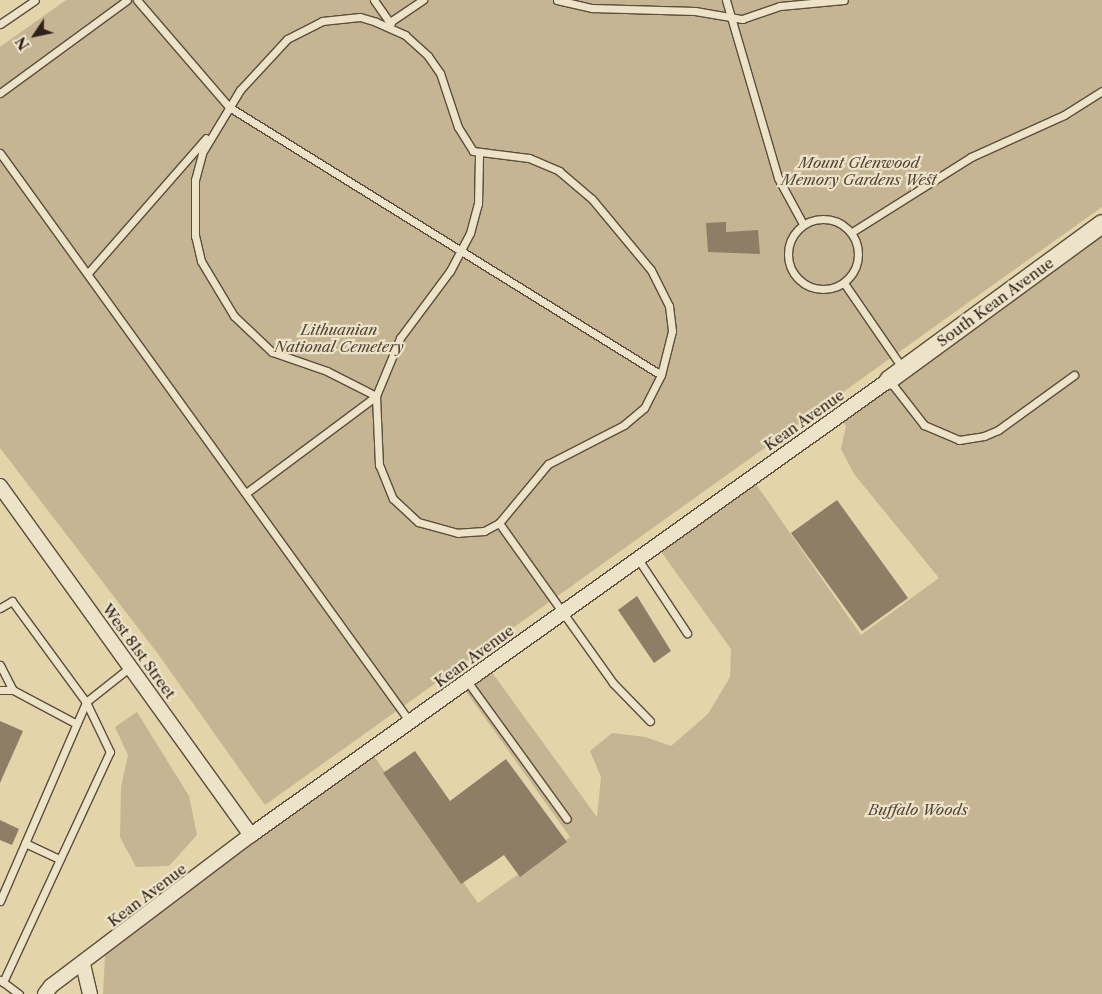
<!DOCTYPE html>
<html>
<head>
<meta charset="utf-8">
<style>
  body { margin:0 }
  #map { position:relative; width:1102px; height:994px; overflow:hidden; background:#e4d4aa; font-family:"Libre Caslon Text",serif }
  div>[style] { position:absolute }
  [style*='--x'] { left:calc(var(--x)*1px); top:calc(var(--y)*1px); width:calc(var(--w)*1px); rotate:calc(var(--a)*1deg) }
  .green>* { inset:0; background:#c5b592 }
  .building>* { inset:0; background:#8d7e65 }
  .roads { filter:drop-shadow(1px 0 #5c4d3e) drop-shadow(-1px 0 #5c4d3e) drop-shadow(0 1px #5c4d3e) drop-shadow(0 -1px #5c4d3e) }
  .service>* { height:7px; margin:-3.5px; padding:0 3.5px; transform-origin:3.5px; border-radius:3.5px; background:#ede3c8 }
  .service>.ring { margin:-3.5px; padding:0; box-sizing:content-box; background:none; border:7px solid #ede3c8; border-radius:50% }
  .minor>* { height:14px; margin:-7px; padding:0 7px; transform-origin:7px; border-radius:7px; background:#ede3c8 }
  .tertiary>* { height:18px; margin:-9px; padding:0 9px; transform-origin:9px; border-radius:9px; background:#ede3c8 }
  span { translate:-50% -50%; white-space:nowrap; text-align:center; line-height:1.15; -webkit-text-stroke:4.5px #ede3c8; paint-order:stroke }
  .park-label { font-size:15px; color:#544538; font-style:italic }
  .street-label { font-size:15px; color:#2e201a }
  .north { position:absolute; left:10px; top:10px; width:50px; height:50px; -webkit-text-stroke:4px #ede3c8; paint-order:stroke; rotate:236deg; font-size:14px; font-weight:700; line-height:20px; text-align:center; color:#2e201a }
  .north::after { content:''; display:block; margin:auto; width:18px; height:22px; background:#2e201a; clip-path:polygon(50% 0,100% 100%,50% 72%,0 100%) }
</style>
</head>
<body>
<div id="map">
  <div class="green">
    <div style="clip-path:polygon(66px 0,1102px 0,1102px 207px,265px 805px,158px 654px,0 448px,0 47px)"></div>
    <div style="clip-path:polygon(1102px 214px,1102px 994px,103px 994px,105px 955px,117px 943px,371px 752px,478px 903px,570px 837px,462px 686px,488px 667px,597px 817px,601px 777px,590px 751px,612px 733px,645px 737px,671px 746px,708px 714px,730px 677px,731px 649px,657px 546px,751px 477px,861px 635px,939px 578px,854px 474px,841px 449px,846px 426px,838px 415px,831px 420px)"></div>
    <div style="clip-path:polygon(137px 712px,189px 796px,197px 835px,169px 866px,136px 867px,120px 837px,121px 787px,128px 755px,115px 727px)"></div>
  </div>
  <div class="building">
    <div style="clip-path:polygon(726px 222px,726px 232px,758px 230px,760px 254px,708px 252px,706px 223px)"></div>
    <div style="clip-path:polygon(837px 500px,908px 598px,862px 631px,791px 533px)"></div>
    <div style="clip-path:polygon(637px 596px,671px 651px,654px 663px,618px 610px)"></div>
    <div style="clip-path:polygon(0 721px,23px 731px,0 783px)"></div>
    <div style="clip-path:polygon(415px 751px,450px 801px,506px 759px,567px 842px,520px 877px,504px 855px,461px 884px,383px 773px)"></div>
    <div style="clip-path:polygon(0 820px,19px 829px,12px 845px,0 840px)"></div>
  </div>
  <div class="roads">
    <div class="service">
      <div style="--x:137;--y:0;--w:141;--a:49.3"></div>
      <div style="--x:229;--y:107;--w:508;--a:31.81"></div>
      <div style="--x:374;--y:0;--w:29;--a:55"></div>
      <div style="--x:557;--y:0;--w:36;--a:13"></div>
      <div style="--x:592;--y:8;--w:103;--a:1.7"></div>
      <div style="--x:695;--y:11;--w:48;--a:9.7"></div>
      <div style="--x:742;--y:19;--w:40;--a:-18.9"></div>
      <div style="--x:780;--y:6;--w:64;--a:-5.4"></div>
      <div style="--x:726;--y:0;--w:185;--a:73.7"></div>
      <div style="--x:778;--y:178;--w:52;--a:61.5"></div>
      <div style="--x:390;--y:22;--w:40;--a:-34"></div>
      <div style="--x:0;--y:24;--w:42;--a:-34.4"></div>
      <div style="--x:0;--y:93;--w:157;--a:-36.2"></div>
      <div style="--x:0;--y:153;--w:701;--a:54.22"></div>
      <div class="ring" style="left:788px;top:219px;width:63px;height:63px"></div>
      <div style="--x:852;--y:232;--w:141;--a:-32.2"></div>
      <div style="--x:971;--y:157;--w:102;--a:-24.3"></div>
      <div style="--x:1064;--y:115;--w:45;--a:-32.3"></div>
      <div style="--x:88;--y:273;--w:179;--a:-48.8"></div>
      <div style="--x:844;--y:283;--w:104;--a:55.5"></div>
      <div style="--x:889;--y:380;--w:57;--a:52.1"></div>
      <div style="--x:924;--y:425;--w:38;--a:23"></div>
      <div style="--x:959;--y:440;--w:25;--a:-9"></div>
      <div style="--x:984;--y:436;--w:15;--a:-23"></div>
      <div style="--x:998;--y:430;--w:94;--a:-35.9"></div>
      <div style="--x:376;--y:396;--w:55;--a:-153"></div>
      <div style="--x:327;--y:371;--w:58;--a:-160.9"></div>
      <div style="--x:272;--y:352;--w:52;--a:-136.5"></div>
      <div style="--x:234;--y:316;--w:64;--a:-121"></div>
      <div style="--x:201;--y:261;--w:26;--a:-103"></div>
      <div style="--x:195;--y:236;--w:56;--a:-90"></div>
      <div style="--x:195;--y:180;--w:28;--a:-75"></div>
      <div style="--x:202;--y:153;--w:74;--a:-58.9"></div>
      <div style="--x:240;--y:90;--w:69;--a:-47.3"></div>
      <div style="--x:287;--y:39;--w:39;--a:-27"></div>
      <div style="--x:322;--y:21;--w:38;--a:-6"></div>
      <div style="--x:360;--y:17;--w:17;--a:17"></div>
      <div style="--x:376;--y:22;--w:32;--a:24"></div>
      <div style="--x:405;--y:35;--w:31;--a:42"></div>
      <div style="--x:428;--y:56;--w:21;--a:55"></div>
      <div style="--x:440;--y:73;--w:57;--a:71.6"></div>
      <div style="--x:458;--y:127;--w:28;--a:58"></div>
      <div style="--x:473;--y:151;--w:56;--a:7.1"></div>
      <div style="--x:529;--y:158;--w:33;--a:23"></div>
      <div style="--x:559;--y:171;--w:43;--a:40.3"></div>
      <div style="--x:592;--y:199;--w:92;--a:50.3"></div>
      <div style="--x:651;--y:270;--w:40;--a:63.4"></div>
      <div style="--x:669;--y:306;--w:25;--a:83"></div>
      <div style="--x:672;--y:331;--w:45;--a:104"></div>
      <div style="--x:661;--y:375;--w:37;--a:117"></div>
      <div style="--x:644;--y:408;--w:26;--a:140"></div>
      <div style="--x:624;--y:425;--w:85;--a:152.8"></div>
      <div style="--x:548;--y:464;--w:77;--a:129.7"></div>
      <div style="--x:499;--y:523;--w:17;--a:152"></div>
      <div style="--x:484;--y:531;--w:26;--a:176"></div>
      <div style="--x:458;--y:533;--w:41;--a:-164.6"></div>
      <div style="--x:418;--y:522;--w:34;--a:-137"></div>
      <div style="--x:393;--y:499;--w:37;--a:-112"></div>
      <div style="--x:379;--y:465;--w:69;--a:-92.5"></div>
      <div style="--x:376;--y:396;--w:63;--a:-67.5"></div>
      <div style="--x:400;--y:338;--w:84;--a:-53.3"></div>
      <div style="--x:450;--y:271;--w:43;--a:-62.2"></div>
      <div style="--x:470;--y:233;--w:30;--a:-75"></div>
      <div style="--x:478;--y:204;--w:49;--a:-88.8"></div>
      <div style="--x:246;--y:493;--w:162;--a:-36.7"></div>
      <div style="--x:499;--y:523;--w:196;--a:54.5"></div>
      <div style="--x:613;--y:683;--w:53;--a:45.8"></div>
      <div style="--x:638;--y:559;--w:89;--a:56.5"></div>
      <div style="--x:0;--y:608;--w:14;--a:-30"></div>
      <div style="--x:12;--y:601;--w:125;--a:53.8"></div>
      <div style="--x:86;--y:702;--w:56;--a:-38.5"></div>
      <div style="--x:0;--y:665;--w:28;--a:63"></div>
      <div style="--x:13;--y:690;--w:72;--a:28"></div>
      <div style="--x:467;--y:681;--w:170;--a:54.1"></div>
      <div style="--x:0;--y:690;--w:13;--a:0"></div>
      <div style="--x:25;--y:843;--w:38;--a:25"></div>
      <div style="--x:0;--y:901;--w:217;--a:-66.6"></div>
      <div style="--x:0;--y:980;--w:4;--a:34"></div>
      <div style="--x:3;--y:982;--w:254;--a:-65.1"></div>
      <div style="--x:110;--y:752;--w:55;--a:-115.6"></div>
      <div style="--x:3;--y:982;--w:20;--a:37"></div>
    </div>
    <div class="minor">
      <div style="--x:0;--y:486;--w:430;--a:54.3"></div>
      <div style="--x:83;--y:964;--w:31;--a:77"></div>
      <div style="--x:45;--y:994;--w:10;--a:-53"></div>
      <div style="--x:51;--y:986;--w:251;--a:-37.1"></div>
      <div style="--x:251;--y:835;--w:784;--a:-35.5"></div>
    </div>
    <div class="tertiary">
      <div style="--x:889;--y:380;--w:264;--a:-36.2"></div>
    </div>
  </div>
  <div class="park-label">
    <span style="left:859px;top:171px">Mount Glenwood<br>Memory Gardens West</span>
    <span style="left:339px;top:338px">Lithuanian<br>National Cemetery</span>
    <span style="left:918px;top:810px">Buffalo Woods</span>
  </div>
  <div class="street-label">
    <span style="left:995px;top:302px;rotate:-36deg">South Kean Avenue</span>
    <span style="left:804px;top:420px;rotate:-35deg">Kean Avenue</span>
    <span style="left:139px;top:651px;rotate:54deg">West 81st Street</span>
    <span style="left:474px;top:656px;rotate:-36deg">Kean Avenue</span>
    <span style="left:147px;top:895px;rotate:-37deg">Kean Avenue</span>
  </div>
  <div class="north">N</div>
</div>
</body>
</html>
